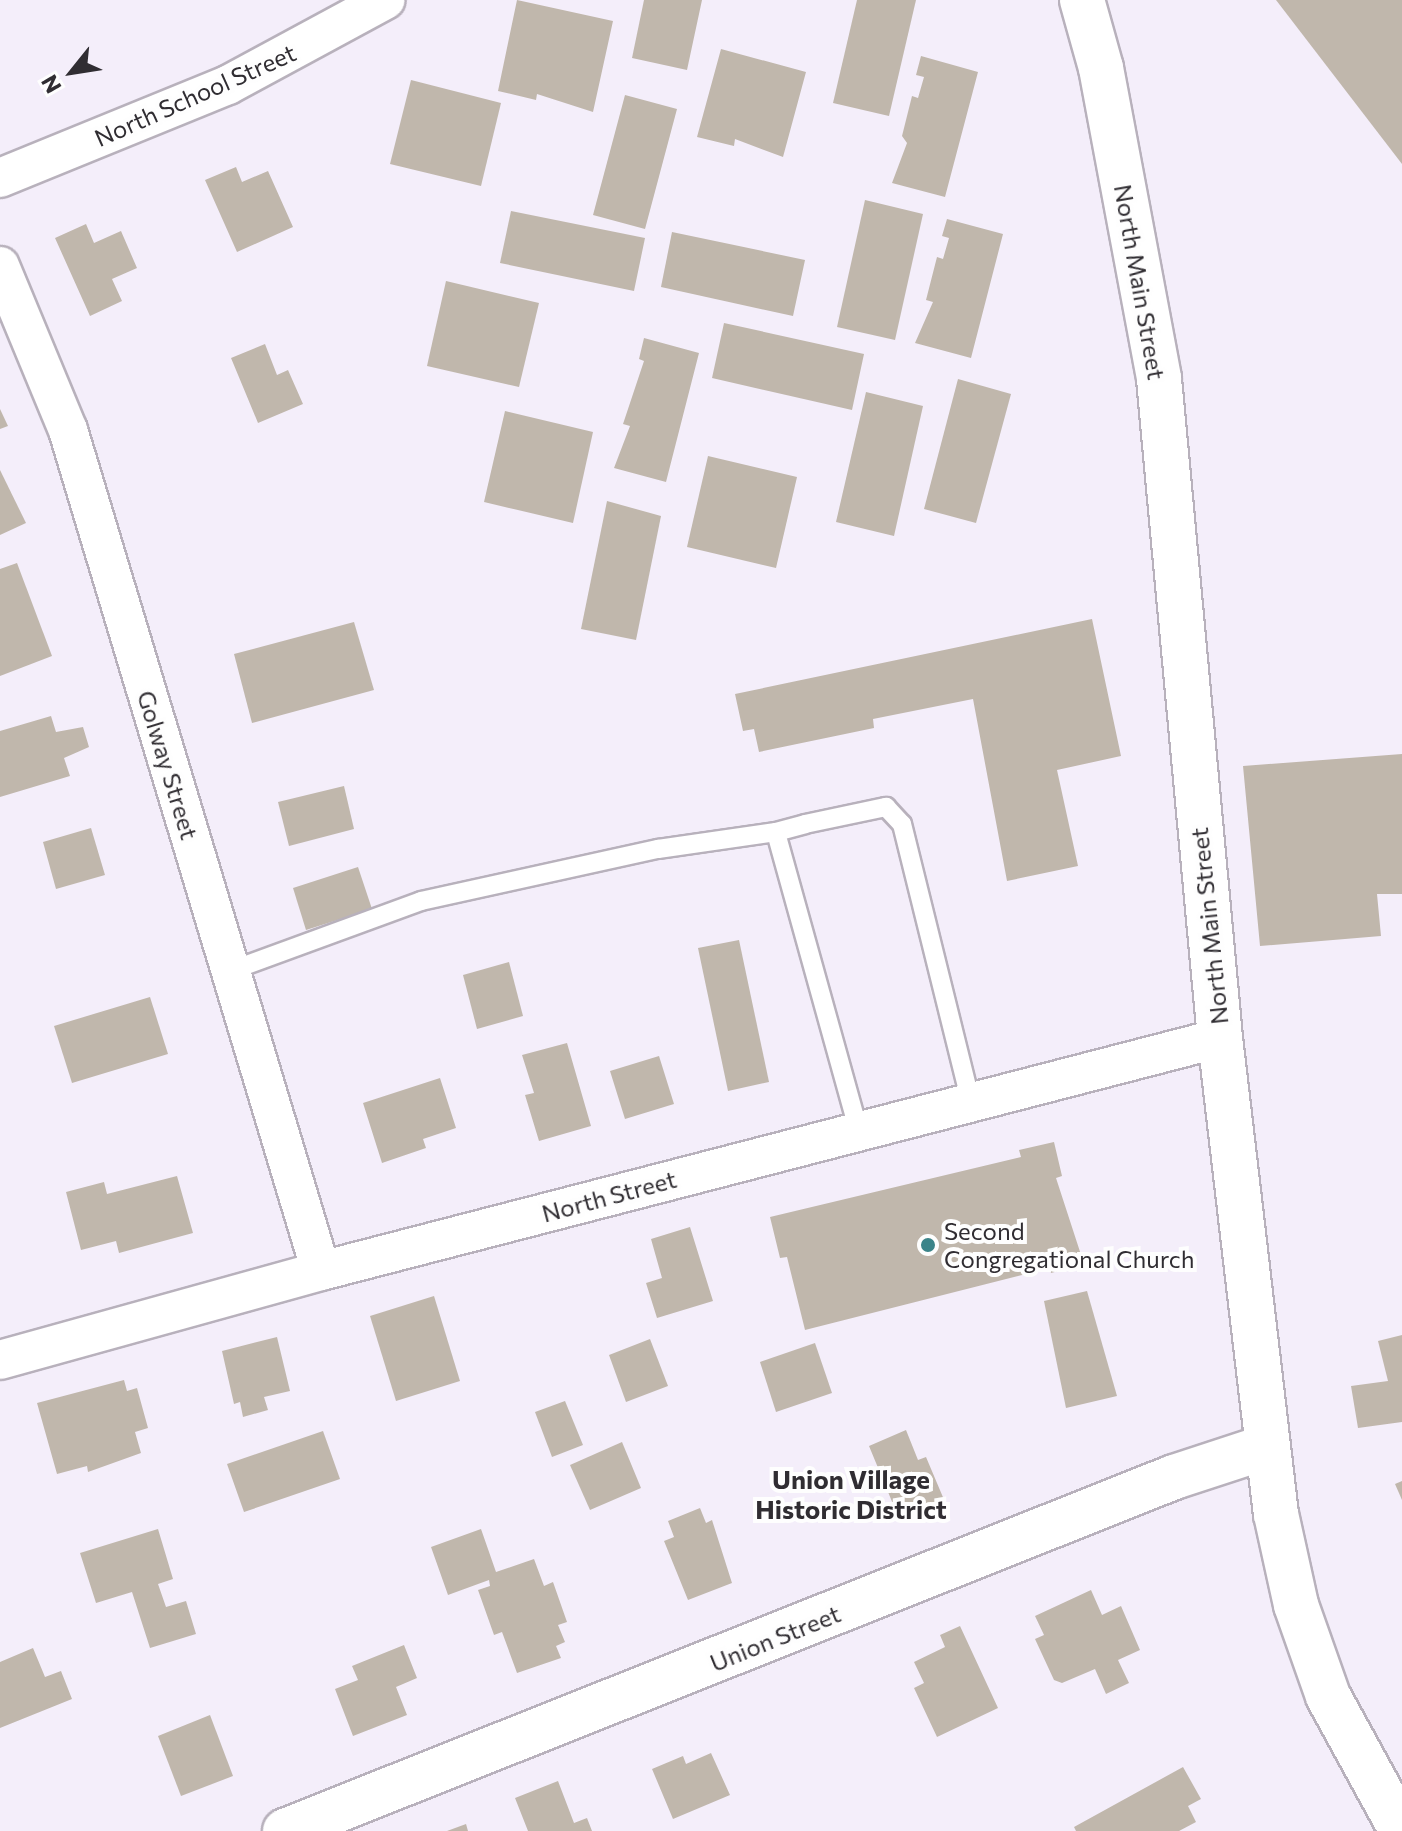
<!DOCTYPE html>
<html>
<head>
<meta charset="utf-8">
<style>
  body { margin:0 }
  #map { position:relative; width:1402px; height:1831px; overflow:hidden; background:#f4eefa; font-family:Commissioner,sans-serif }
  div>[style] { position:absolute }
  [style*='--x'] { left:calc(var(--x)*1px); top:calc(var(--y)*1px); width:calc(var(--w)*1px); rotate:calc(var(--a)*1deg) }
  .building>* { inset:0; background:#c0b7ac }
  .roads { filter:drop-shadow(2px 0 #b8b1bc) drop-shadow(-2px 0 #b8b1bc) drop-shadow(0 2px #b8b1bc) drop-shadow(0 -2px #b8b1bc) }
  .lane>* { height:18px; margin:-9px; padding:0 9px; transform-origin:9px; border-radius:9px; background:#fff }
  .street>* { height:38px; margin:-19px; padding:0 19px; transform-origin:19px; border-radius:19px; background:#fff }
  .secondary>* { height:44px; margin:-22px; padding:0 22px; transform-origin:22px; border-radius:22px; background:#fff }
  .dots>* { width:22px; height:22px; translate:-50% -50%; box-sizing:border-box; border:4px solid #fefefe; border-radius:50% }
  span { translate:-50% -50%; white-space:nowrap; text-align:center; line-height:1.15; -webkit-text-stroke:8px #fefefe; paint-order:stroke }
  .street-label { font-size:24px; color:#302d32 }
  .poi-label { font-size:24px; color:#302d32 }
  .left { translate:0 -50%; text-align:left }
  .neighbourhood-label { font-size:26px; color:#302d32; font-weight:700 }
  .north { position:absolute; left:32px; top:32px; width:80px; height:80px; -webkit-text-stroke:6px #fefefe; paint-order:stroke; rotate:240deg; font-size:22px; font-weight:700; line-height:32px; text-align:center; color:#302d32 }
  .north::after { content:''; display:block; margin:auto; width:28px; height:36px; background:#302d32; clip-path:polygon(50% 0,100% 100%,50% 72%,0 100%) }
</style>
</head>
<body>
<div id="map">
  <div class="building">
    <div style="clip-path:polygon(517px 0,613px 21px,593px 112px,537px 94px,536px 100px,498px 91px)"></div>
    <div style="clip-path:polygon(644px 0,702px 0,687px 70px,632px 58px)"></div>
    <div style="clip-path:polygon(857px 0,916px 0,889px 116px,833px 103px)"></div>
    <div style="clip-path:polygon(1276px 0,1402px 0,1402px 164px)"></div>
    <div style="clip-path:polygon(721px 49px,806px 72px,783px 157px,735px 139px,734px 146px,697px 137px)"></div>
    <div style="clip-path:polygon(921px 56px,978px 72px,945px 197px,892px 183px,907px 143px,902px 136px,912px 96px,918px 98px,924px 77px,916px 75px)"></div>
    <div style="clip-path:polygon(411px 80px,501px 103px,481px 186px,390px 164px)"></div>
    <div style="clip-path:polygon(625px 95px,677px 109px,645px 229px,593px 215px)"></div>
    <div style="clip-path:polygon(236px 167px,242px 182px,268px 171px,293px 227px,237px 252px,205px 180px)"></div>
    <div style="clip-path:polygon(865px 200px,923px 214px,895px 340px,837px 327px)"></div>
    <div style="clip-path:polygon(511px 211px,645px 238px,634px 291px,500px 263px)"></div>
    <div style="clip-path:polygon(947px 219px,1003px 234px,971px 358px,915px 343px,933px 302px,926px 300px,937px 257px,943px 259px,949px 238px,942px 236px)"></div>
    <div style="clip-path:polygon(86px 224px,94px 243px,121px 231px,137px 268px,112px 279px,122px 301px,90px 316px,55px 238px)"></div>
    <div style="clip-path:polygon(672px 232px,805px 260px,793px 316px,661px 287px)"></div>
    <div style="clip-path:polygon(446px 281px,539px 303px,519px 387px,427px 366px)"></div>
    <div style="clip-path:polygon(724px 323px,864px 354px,852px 410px,712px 378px)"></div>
    <div style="clip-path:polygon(644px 338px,699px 353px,666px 482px,614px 468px,630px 426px,623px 424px,644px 361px,639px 359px)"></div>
    <div style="clip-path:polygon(265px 344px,277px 375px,288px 370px,303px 404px,258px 423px,231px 358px)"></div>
    <div style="clip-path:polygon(958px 379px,1011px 394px,976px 523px,924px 509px)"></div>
    <div style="clip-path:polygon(866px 392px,923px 406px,894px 536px,836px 522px)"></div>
    <div style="clip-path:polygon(0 409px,8px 426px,0 429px)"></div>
    <div style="clip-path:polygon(505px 411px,593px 432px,573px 523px,484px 502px)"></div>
    <div style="clip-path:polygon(708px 456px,797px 477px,776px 568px,687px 547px)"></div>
    <div style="clip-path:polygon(0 470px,26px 523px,0 535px)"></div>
    <div style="clip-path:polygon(607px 501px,661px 516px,636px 640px,581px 629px)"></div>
    <div style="clip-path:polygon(17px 563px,52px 656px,0 676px,0 569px)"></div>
    <div style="clip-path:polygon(1092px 619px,1121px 756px,1057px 770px,1078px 866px,1007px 881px,973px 699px,873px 719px,874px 728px,759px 752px,754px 729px,743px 731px,735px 694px)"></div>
    <div style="clip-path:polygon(354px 622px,374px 690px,252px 723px,234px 654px)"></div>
    <div style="clip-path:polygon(51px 716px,56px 732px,83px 727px,89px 747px,64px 758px,70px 776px,0 797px,0 731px)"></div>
    <div style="clip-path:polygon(1402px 754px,1402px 894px,1377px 894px,1381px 936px,1260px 946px,1243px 766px)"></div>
    <div style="clip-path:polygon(344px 786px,354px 829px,289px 846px,278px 802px)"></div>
    <div style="clip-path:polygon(91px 828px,105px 875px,56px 889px,43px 842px)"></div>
    <div style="clip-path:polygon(358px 867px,372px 909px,306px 930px,293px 888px)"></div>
    <div style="clip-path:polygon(739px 940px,769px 1082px,728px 1091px,698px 948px)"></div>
    <div style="clip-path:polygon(509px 962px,523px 1016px,477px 1029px,463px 975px)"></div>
    <div style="clip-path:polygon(150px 997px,168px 1054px,72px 1083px,54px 1026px)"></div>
    <div style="clip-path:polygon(567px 1043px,591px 1126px,539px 1141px,525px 1095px,534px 1093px,522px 1055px)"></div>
    <div style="clip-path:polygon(659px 1056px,674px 1104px,625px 1119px,610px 1071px)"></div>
    <div style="clip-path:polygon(440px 1078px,456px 1128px,423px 1139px,426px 1148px,382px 1163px,363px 1103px)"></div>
    <div style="clip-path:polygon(1054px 1142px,1062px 1176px,1056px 1178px,1084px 1264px,1051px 1273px,1050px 1268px,805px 1330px,787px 1257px,780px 1258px,770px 1217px,1021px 1157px,1019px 1150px)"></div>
    <div style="clip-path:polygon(177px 1176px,193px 1233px,119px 1253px,116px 1241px,81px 1250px,66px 1192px,104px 1182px,107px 1194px)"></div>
    <div style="clip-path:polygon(690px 1227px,713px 1301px,657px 1318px,646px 1283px,662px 1278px,651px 1239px)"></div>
    <div style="clip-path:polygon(1087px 1291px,1117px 1396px,1066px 1408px,1044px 1301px)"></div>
    <div style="clip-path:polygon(434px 1296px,460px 1381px,396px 1401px,370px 1316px)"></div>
    <div style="clip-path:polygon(1402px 1335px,1402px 1422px,1358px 1428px,1351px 1386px,1388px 1381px,1378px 1341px)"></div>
    <div style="clip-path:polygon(277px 1337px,290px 1391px,264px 1397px,268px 1410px,243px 1417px,240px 1402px,234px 1404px,222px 1351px)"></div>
    <div style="clip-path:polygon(650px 1339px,668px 1386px,626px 1402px,609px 1355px)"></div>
    <div style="clip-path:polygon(815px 1343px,832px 1393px,776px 1412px,760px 1362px)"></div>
    <div style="clip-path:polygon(124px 1380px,127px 1391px,137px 1388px,148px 1428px,135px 1432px,141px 1453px,88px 1472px,87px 1466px,57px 1474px,37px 1403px)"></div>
    <div style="clip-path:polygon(565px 1401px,583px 1445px,552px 1457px,535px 1412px)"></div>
    <div style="clip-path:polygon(906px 1430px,918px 1460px,926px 1457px,945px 1502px,900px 1521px,869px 1446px)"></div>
    <div style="clip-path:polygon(323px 1431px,340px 1479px,244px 1512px,227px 1464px)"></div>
    <div style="clip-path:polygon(622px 1442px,641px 1488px,590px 1510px,570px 1465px)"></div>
    <div style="clip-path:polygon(1402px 1481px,1402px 1500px,1395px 1484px)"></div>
    <div style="clip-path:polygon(700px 1508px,706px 1523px,712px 1520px,732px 1583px,688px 1600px,664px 1541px,674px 1537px,668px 1521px)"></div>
    <div style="clip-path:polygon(158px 1529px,173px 1579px,158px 1584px,166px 1607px,186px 1601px,196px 1634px,150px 1648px,132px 1592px,96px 1603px,80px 1553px)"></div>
    <div style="clip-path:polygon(481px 1529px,496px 1572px,534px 1559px,544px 1586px,553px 1582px,567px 1622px,558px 1625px,565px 1642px,556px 1646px,561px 1658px,517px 1673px,502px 1632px,494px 1635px,478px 1590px,490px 1586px,489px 1580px,448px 1595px,431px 1547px)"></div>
    <div style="clip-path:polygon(1091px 1590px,1102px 1615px,1121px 1606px,1140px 1650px,1118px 1660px,1129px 1683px,1106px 1694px,1095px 1669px,1062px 1683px,1054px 1680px,1035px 1639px,1044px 1635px,1035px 1616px)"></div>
    <div style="clip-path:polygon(960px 1626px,998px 1708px,937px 1737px,914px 1688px,924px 1683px,914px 1662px,945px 1647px,940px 1635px)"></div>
    <div style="clip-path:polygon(404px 1645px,417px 1678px,396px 1687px,407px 1715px,353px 1736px,335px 1689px,358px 1680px,352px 1666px)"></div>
    <div style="clip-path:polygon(33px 1648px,45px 1677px,61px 1671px,72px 1699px,0 1728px,0 1662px)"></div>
    <div style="clip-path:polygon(210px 1715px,233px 1776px,181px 1796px,158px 1736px)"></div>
    <div style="clip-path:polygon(711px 1753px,730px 1795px,673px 1819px,652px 1769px,683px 1756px,686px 1764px)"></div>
    <div style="clip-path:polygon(1183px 1767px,1201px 1799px,1188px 1806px,1196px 1822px,1179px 1831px,1076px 1831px,1074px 1827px)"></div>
    <div style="clip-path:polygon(558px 1781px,574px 1823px,587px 1818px,592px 1831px,528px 1831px,515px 1798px)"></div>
    <div style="clip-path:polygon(466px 1824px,468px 1831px,447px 1831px)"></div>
  </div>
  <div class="roads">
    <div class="lane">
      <div style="--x:230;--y:971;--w:203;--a:-20.1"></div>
      <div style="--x:421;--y:901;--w:243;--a:-12.4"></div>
      <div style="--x:658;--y:849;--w:119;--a:-8.2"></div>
      <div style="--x:859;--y:1132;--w:311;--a:-105.5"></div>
      <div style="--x:776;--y:832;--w:30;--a:-15"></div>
      <div style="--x:805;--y:824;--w:83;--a:-11.9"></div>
      <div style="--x:886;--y:807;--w:23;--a:47"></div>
      <div style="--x:902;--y:824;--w:286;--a:76.1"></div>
    </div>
    <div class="street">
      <div style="--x:0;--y:178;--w:246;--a:-22.2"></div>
      <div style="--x:228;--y:85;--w:179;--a:-28.4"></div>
      <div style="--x:0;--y:266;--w:178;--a:67.5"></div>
      <div style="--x:68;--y:430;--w:878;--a:73.26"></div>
      <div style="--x:0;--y:1360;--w:333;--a:-15.5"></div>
      <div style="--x:321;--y:1271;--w:929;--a:-14.53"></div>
    </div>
    <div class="secondary">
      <div style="--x:1082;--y:0;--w:71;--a:74.4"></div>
      <div style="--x:1101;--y:68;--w:316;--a:79.4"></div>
      <div style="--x:1159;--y:379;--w:662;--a:84.71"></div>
      <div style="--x:1220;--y:1038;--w:479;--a:83.3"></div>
      <div style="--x:1276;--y:1514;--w:93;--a:77.6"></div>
      <div style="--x:1296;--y:1605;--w:96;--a:70.6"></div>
      <div style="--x:1328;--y:1696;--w:154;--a:61.3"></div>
      <div style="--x:285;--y:1831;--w:957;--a:-21.71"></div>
      <div style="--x:1174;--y:1477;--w:97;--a:-18.1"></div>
    </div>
  </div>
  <div class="dots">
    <div style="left:928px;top:1245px;background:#3b8489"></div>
  </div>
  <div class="street-label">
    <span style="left:195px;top:95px;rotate:-24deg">North School Street</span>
    <span style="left:1140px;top:282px;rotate:80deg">North Main Street</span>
    <span style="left:168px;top:765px;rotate:73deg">Golway Street</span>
    <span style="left:1209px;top:926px;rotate:-96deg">North Main Street</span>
    <span style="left:609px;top:1196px;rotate:-15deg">North Street</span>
    <span style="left:775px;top:1638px;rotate:-22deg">Union Street</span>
  </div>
  <div class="poi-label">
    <span class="left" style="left:944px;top:1245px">Second<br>Congregational Church</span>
  </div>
  <div class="neighbourhood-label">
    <span style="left:851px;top:1494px">Union Village<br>Historic District</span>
  </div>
  <div class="north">N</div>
</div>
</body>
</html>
